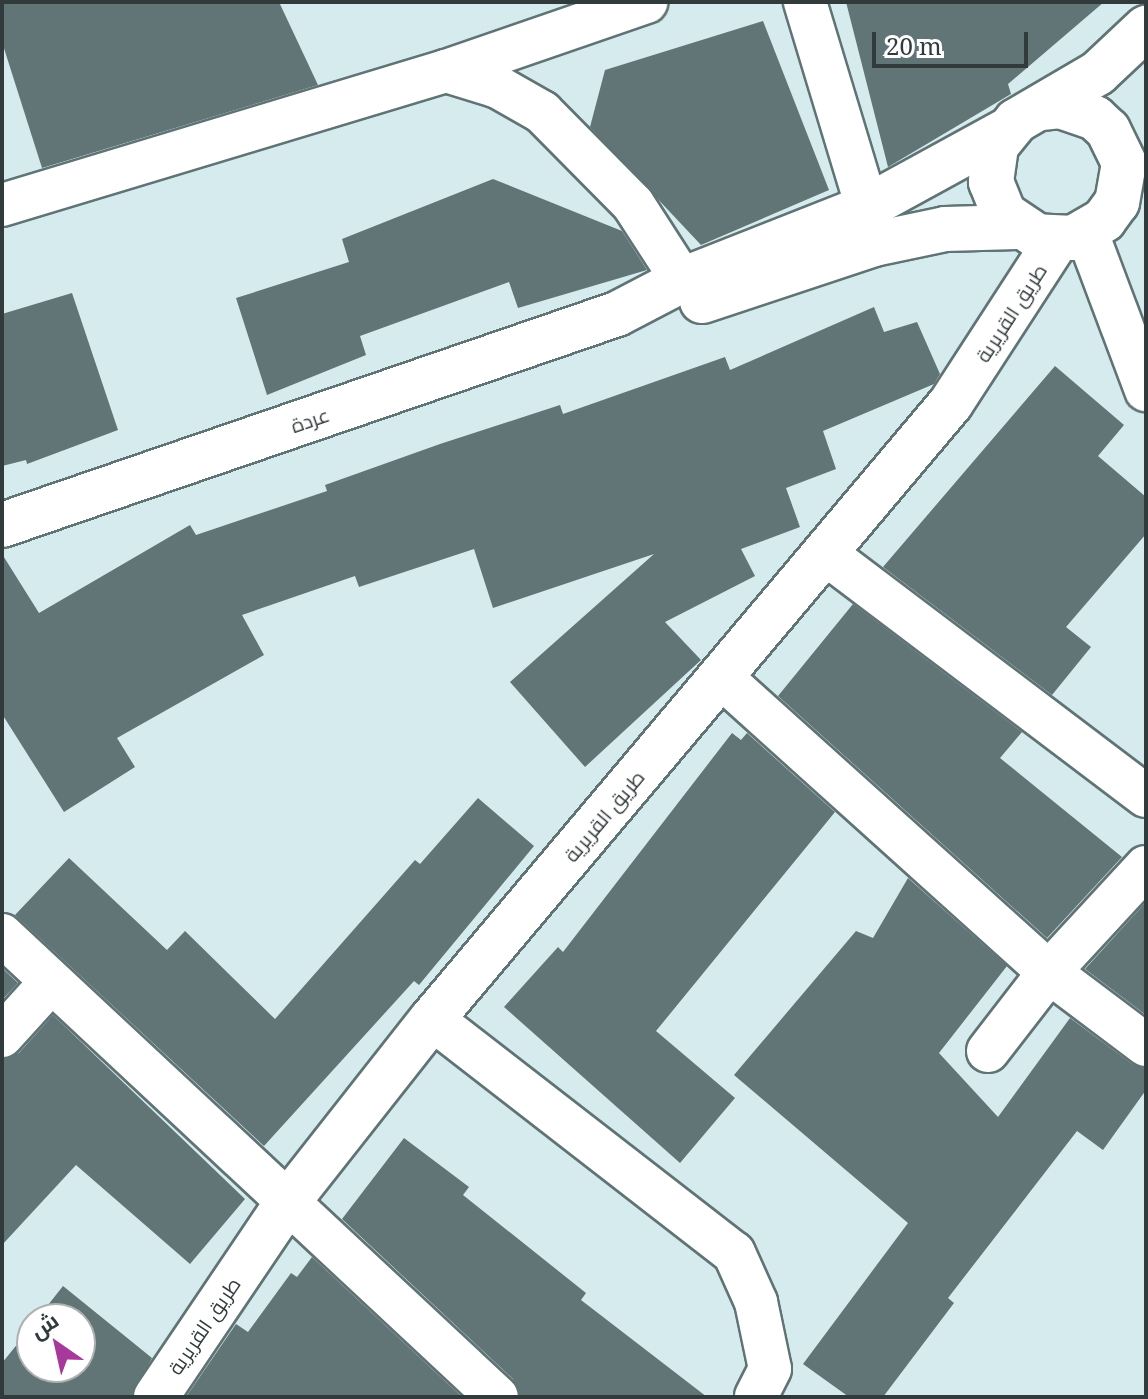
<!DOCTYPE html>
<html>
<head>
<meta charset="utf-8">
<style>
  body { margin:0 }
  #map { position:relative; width:1148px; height:1399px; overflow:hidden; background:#d5ebed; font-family:"Noto Serif",Cairo,serif }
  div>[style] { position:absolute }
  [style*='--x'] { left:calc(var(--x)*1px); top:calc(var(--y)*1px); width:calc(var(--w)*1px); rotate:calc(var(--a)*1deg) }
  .building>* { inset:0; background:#617476 }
  .roads { filter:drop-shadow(2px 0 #607375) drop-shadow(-2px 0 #607375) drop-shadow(0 2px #607375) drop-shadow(0 -2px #607375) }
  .minor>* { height:42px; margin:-21px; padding:0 21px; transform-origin:21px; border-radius:21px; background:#fff }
  .tertiary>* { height:44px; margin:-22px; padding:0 22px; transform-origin:22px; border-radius:22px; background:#fff }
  span { translate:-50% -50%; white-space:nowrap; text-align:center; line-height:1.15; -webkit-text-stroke:8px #fff; paint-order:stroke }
  .street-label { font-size:20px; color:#323b3c }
  .frame { position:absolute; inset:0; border:4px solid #323b3c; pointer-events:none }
  .north { position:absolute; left:16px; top:1303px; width:80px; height:80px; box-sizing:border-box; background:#fff; border:2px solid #adb1b1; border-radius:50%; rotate:326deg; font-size:22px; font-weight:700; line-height:32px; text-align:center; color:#323b3c }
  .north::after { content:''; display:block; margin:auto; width:28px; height:36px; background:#a63999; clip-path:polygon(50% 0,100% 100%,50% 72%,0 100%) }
  .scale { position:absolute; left:872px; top:32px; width:156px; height:36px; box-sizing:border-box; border:4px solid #323b3c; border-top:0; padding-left:10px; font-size:24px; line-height:28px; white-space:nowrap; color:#323b3c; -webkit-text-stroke:6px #fff; paint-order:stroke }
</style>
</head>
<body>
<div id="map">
  <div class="building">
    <div style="clip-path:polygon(2px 2px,279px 2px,318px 85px,42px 168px,2px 42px)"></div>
    <div style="clip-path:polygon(846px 2px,1104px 2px,1008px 84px,1011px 94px,888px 167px)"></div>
    <div style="clip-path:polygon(763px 21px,829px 190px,701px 245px,590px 127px,605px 70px)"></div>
    <div style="clip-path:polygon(493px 179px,622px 231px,647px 270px,518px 308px,509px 282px,360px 336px,366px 355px,267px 395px,236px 298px,349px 262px,342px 239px)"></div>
    <div style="clip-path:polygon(72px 293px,118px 430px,27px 464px,26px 460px,2px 466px,2px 314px)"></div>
    <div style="clip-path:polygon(874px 307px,884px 332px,917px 322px,940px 374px,934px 384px,823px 431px,836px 469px,786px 488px,800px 527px,741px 549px,755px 576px,665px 622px,701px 660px,585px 767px,510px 682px,654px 554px,493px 608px,474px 549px,359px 587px,355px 576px,242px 615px,264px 655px,117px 738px,135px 767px,64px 812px,2px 714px,2px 554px,39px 613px,190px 525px,196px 535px,327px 491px,325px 485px,440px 444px,560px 405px,563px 414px,725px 357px,730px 370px)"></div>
    <div style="clip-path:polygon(1055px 366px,1124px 425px,1098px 456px,1146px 497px,1146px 534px,1066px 627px,1091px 647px,1052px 695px,883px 567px)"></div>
    <div style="clip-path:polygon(853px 604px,1022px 732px,1000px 758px,1122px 857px,1047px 938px,778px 696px)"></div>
    <div style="clip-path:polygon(732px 733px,741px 740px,747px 733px,835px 812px,656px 1031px,735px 1098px,680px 1163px,504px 1007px,558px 947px,563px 952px)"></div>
    <div style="clip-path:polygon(478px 798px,534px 846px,419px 985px,414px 981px,264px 1146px,15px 915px,69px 858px,167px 950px,185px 931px,275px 1019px,415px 860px,420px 864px)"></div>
    <div style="clip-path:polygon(908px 878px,1007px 966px,939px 1053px,998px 1117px,1070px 1018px,1132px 1064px,1146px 1069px,1146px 1090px,1103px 1150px,1077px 1131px,948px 1298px,954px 1303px,883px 1397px,849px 1397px,803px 1364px,908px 1223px,734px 1075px,856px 931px,873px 938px)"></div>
    <div style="clip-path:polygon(1146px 902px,1146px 1015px,1085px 969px)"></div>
    <div style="clip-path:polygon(2px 968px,18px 983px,2px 1000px)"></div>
    <div style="clip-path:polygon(53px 1015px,245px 1199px,190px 1264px,76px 1165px,2px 1245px,2px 1059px,19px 1053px)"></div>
    <div style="clip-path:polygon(404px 1138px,469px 1187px,463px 1195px,586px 1293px,581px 1300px,707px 1397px,520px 1397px,513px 1379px,342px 1219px)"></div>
    <div style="clip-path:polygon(312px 1257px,462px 1397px,186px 1397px,236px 1324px,248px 1332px,291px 1273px,297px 1277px)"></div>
    <div style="clip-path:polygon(63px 1286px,152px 1358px,131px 1397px,2px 1397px,2px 1363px,32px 1326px,32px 1367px,80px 1367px,80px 1319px,37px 1319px)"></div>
  </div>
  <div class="roads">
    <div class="minor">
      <div style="--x:805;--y:2;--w:214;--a:73.2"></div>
      <div style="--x:446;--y:71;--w:54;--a:17.1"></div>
      <div style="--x:498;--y:87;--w:51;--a:29.6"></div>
      <div style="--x:542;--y:112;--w:129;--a:45.3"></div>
      <div style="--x:633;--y:204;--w:90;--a:57.2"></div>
      <div style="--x:2;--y:205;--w:464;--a:-16.8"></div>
      <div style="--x:446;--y:71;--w:212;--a:-19"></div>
      <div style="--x:1087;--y:233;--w:168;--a:69.4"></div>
      <div style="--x:826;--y:554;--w:401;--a:37.1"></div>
      <div style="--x:721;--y:677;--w:441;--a:42"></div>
      <div style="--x:1049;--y:972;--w:121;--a:37"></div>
      <div style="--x:2;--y:935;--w:677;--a:43.03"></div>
      <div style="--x:432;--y:1019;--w:382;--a:37.8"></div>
      <div style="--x:734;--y:1253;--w:54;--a:65.8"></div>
      <div style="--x:756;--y:1302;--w:68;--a:78.2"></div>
      <div style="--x:770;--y:1369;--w:31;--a:117"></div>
      <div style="--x:2;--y:1036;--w:72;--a:-47.8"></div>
      <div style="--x:988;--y:1051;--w:100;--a:-52.3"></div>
      <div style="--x:1049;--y:972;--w:143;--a:-47.3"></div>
    </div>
    <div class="tertiary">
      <div style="--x:1041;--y:108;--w:19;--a:-6"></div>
      <div style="--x:1060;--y:106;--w:37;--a:19"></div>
      <div style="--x:1095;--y:118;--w:18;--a:43"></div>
      <div style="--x:1108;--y:130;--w:37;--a:64"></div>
      <div style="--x:1124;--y:163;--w:40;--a:100"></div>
      <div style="--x:1117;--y:202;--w:22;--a:126"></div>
      <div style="--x:1104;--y:220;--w:36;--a:150"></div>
      <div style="--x:1073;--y:238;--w:36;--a:-177"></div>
      <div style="--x:1037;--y:236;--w:40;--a:-146"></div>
      <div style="--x:1004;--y:214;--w:35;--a:-112"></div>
      <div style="--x:991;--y:182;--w:36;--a:-82"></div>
      <div style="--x:996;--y:146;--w:32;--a:-51"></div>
      <div style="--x:1016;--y:121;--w:95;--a:-30.3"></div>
      <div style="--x:1098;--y:73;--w:66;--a:-43.2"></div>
      <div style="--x:702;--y:301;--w:181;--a:-18.3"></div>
      <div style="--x:874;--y:244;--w:73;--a:-11.9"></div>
      <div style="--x:945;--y:229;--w:72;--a:-1.6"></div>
      <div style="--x:2;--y:525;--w:650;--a:-18.94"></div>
      <div style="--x:617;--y:314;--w:73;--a:-27.6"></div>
      <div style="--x:682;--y:280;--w:199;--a:-21.5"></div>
      <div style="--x:867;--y:207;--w:158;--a:-28.7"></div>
      <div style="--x:156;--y:1397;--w:234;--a:-56"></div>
      <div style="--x:287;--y:1203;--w:234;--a:-51.8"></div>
      <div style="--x:432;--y:1019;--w:805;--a:-49.88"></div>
      <div style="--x:951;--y:403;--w:194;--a:-57"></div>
    </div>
  </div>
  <div class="street-label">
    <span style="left:1011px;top:313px;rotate:-57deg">طريق القريرية</span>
    <span style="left:310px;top:420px;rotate:-19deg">عردة</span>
    <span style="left:604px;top:816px;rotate:-50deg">طريق القريرية</span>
    <span style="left:204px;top:1326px;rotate:-56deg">طريق القريرية</span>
  </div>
  <div class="frame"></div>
  <div class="north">ش</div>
  <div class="scale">20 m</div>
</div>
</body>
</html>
